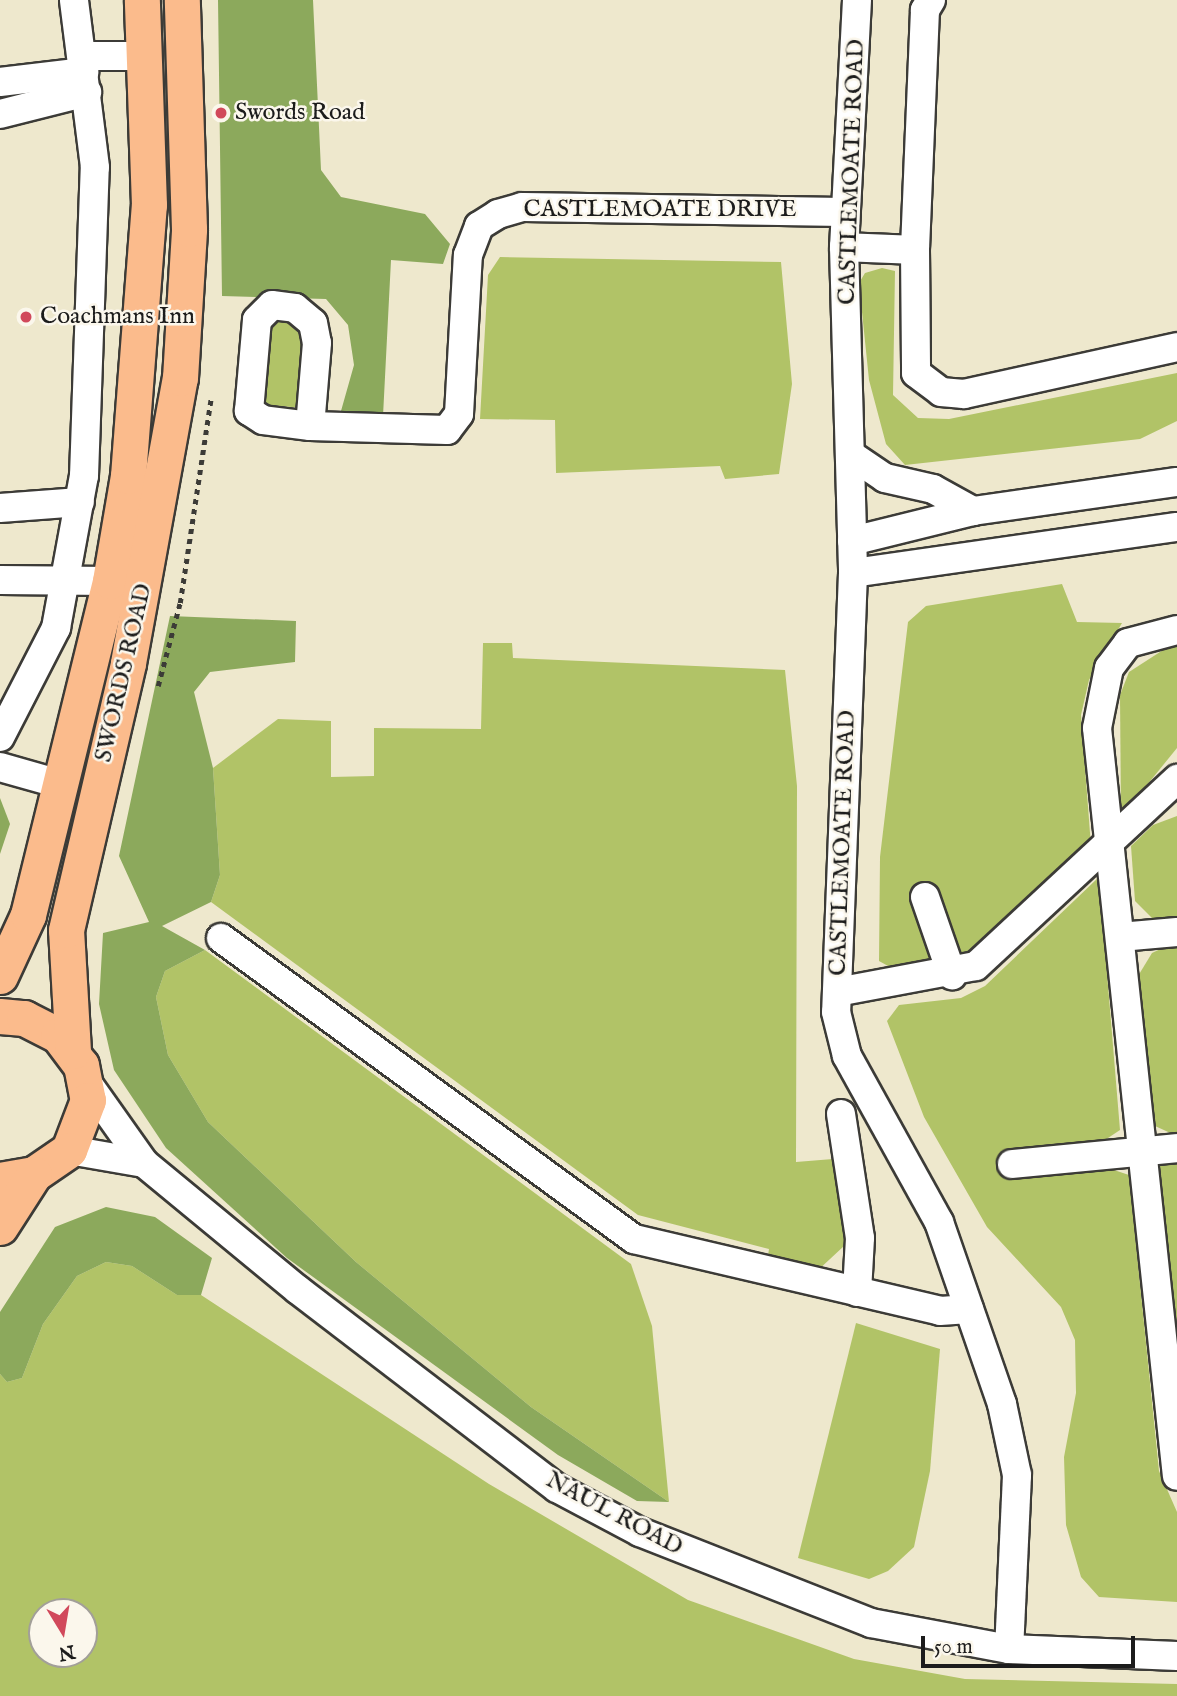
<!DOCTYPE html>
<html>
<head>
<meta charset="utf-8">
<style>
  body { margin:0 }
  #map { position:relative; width:1177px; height:1696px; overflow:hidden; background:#eee8cd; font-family:"IM FELL English",serif }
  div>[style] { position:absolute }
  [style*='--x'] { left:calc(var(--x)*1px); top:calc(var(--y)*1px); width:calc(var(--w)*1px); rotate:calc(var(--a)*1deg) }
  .green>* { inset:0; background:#b1c367 }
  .forest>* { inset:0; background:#8ca95c }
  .path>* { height:4.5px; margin-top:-2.25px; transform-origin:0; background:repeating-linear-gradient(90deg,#3c3b37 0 5px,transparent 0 10px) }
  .roads { filter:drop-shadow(2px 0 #3c3b37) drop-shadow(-2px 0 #3c3b37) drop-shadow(0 2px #3c3b37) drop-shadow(0 -2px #3c3b37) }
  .minor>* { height:28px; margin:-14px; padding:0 14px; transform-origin:14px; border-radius:14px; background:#fff }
  .major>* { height:35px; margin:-17.5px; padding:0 17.5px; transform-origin:17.5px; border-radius:17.5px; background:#fbbb8c }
  .dots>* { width:19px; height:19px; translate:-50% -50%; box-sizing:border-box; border:4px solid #fbf7ec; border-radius:50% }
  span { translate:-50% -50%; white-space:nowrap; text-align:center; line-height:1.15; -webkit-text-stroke:5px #fbf7ec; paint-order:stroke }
  .poi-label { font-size:24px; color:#1c1c1c }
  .left { translate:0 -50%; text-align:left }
  .street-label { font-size:24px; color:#1c1c1c }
  .north { position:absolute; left:28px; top:1598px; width:70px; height:70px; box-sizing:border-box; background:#fbf7ec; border:2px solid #a29f99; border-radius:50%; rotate:169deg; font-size:19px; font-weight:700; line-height:28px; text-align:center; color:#1c1c1c }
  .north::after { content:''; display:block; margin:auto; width:24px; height:32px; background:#d1495b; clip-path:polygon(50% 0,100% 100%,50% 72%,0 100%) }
  .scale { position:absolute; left:921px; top:1636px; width:214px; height:32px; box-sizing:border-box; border:4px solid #1c1c1c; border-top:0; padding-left:9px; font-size:21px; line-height:24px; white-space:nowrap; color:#1c1c1c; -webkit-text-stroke:5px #fbf7ec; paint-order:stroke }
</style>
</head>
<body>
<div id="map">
  <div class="green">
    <div style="clip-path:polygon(500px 257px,781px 262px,792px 384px,779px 474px,725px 479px,720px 466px,556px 473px,555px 420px,480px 419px,488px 275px)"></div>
    <div style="clip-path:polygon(882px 268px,895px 271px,893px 395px,918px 418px,949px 419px,1177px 373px,1177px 421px,1140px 439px,905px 465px,886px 444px,869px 380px,859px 283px,865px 273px)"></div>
    <div style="clip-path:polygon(279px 315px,300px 321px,306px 342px,302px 408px,259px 404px,261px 324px)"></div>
    <div style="clip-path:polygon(1062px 584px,1077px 622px,1122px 623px,1089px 680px,1081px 715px,1091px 846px,973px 955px,899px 972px,879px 961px,880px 857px,908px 622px,926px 606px)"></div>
    <div style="clip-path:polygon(1177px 641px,1177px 748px,1121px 817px,1120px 695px,1129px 672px)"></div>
    <div style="clip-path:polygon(483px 643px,512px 643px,513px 658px,785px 670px,797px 786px,796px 1162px,833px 1159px,846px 1233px,844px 1246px,816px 1272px,767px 1262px,769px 1249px,638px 1215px,211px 902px,220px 875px,213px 768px,278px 719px,331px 721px,331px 777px,374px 776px,374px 728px,481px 729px)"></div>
    <div style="clip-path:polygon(1177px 816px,1177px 921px,1169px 921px,1152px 918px,1135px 901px,1131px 846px,1153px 825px)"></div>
    <div style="clip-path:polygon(1099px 877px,1120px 1130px,1096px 1146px,998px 1157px,1000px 1175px,1099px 1165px,1129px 1175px,1159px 1471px,1177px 1512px,1177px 1602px,1099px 1597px,1081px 1577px,1066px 1525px,1064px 1457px,1076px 1393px,1075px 1340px,1061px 1307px,987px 1227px,924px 1117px,887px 1021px,899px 1005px,961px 998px,985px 986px)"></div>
    <div style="clip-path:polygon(1177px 941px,1177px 1136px,1155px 1126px,1138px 976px,1152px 953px)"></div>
    <div style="clip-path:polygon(205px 950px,631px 1264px,652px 1326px,669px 1502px,531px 1407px,356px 1262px,208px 1122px,168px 1055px,156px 997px,165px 971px)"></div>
    <div style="clip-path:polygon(1177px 1161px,1177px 1353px,1159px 1177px,1159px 1166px)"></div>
    <div style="clip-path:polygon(evenodd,106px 1262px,132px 1266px,177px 1295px,201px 1295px,489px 1484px,688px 1600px,854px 1659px,965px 1679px,1177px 1684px,1177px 1696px,0 1696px,0 1374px,7px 1382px,22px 1378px,43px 1324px,77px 1276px,106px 1262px,42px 1612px,84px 1612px,84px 1654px,42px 1654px,42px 1612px)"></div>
    <div style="clip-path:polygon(856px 1323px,940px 1349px,930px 1471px,914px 1547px,888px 1571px,869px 1579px,798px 1558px)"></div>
  </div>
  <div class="forest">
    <div style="clip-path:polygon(218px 0,313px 0,321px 170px,341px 197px,425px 214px,450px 244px,443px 264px,391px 260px,383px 416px,362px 419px,341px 411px,354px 365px,348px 325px,326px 299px,222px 296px)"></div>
    <div style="clip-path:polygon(170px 616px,296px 621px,295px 662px,210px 672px,194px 692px,213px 768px,220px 875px,211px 902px,162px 926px,205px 950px,165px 971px,156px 997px,168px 1055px,208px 1122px,356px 1262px,531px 1407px,669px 1502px,637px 1501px,558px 1455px,287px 1258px,166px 1148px,114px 1070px,99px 1004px,103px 933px,149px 922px,119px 856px)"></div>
    <div style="clip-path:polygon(0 798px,10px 824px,0 854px)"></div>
    <div style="clip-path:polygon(106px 1207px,155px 1217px,212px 1258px,201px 1295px,177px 1295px,132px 1266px,106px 1262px,77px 1276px,43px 1324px,22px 1378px,7px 1382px,0 1374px,0 1312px,55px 1227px)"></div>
  </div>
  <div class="path">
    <div style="--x:158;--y:686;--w:86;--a:-75.2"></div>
    <div style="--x:180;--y:603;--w:206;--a:-81.4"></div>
  </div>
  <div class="roads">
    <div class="minor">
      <div style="--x:857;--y:0;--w:247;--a:93"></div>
      <div style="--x:844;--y:247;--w:326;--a:88.4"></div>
      <div style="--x:853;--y:573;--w:439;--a:92.2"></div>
      <div style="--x:836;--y:1012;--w:45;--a:76"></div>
      <div style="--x:847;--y:1056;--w:190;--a:61"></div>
      <div style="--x:939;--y:1222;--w:193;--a:70.9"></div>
      <div style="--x:1002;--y:1404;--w:73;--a:78.1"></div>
      <div style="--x:1017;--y:1475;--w:174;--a:92.6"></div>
      <div style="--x:931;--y:0;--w:12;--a:121"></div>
      <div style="--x:925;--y:10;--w:240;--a:92.4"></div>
      <div style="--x:915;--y:250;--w:123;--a:89.5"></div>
      <div style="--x:916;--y:373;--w:31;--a:37"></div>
      <div style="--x:941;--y:392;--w:23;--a:5"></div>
      <div style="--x:964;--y:394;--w:218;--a:-12.4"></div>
      <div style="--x:82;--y:56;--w:64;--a:0"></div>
      <div style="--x:0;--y:82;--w:85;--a:-6.8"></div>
      <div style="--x:0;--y:114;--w:90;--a:-14.2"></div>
      <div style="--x:844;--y:247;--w:71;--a:2.4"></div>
      <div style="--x:310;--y:426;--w:47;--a:-172.7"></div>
      <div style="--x:263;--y:420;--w:17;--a:-147"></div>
      <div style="--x:249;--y:411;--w:91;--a:-85"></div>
      <div style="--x:257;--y:320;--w:21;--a:-45"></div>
      <div style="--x:272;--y:305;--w:23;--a:7"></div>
      <div style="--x:295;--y:308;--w:23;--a:40"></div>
      <div style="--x:313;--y:323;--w:20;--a:79"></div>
      <div style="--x:317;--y:343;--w:83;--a:94.8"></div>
      <div style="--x:310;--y:426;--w:137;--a:1.7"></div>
      <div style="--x:447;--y:430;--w:20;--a:-53"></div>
      <div style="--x:459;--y:414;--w:159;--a:-86.8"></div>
      <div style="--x:468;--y:255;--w:31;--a:-69"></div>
      <div style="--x:479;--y:226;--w:22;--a:-32"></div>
      <div style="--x:498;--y:214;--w:25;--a:-16"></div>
      <div style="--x:522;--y:207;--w:323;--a:0.9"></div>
      <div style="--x:851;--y:455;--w:41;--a:34.1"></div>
      <div style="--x:885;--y:478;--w:49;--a:12.9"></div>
      <div style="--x:933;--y:489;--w:46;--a:28.8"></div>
      <div style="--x:0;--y:508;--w:80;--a:-4.3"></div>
      <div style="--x:852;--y:541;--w:125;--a:-13.9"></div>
      <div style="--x:973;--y:511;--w:206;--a:-8.1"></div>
      <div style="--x:853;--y:573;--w:327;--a:-8.1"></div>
      <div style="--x:0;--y:580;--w:110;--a:0.5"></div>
      <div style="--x:1177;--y:630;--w:51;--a:165.1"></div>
      <div style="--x:1128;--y:643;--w:31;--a:127"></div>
      <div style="--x:1109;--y:668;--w:61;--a:101.3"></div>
      <div style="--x:1097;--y:728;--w:752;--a:83.9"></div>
      <div style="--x:0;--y:737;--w:123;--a:-62.8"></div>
      <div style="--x:56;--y:628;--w:155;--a:-79.6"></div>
      <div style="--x:84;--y:476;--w:309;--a:-88"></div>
      <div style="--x:95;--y:167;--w:168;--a:-97.2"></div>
      <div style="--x:0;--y:767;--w:62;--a:15.8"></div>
      <div style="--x:925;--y:897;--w:83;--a:70.9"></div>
      <div style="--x:1120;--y:937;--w:57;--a:-5"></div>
      <div style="--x:221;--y:938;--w:511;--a:36.09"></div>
      <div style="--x:634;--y:1239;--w:314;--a:13.2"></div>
      <div style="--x:940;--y:1311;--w:29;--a:-4"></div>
      <div style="--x:837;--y:992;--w:141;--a:-10.6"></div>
      <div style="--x:976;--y:966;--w:275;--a:-42.9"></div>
      <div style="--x:86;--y:1081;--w:100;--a:54.7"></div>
      <div style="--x:144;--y:1163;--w:200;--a:39.5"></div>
      <div style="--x:298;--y:1290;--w:326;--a:37.4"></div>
      <div style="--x:557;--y:1488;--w:94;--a:27.9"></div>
      <div style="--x:640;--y:1532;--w:248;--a:21.5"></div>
      <div style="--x:871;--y:1623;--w:140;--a:10.7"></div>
      <div style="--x:1009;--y:1649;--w:168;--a:2.4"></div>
      <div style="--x:841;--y:1114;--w:125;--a:81.3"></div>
      <div style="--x:860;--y:1238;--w:54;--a:93.2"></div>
      <div style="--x:69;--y:1150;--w:76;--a:9.8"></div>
      <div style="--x:1012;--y:1164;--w:166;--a:-5.5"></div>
    </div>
    <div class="major">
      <div style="--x:0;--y:976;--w:67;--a:-65.3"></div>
      <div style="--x:28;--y:915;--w:344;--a:-76.2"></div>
      <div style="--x:110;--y:581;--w:107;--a:-80.3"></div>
      <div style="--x:128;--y:476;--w:272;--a:-85.6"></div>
      <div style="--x:149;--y:205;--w:205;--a:-92"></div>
      <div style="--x:0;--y:1016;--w:24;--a:5"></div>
      <div style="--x:24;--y:1018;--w:38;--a:27"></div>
      <div style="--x:58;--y:1035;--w:38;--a:53"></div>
      <div style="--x:81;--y:1065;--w:36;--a:79"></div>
      <div style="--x:88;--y:1100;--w:53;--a:110.8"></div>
      <div style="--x:69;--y:1150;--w:42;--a:145.6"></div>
      <div style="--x:34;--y:1174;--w:35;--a:170"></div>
      <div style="--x:73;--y:1051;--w:121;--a:-93.3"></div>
      <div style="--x:66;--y:930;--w:274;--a:-76.9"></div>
      <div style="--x:128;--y:663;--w:290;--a:-79.7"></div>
      <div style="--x:180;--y:378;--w:149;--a:-86.5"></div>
      <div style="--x:189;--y:229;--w:229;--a:-91.8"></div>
      <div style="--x:0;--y:1227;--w:63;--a:-57.3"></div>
    </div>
  </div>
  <div class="dots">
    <div style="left:221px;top:113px;background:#d1495b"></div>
    <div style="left:26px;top:317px;background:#d1495b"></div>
  </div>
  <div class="poi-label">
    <span class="left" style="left:235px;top:113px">Swords Road</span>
    <span class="left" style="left:40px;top:317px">Coachmans Inn</span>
  </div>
  <div class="street-label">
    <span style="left:852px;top:172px;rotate:-88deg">CASTLEMOATE ROAD</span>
    <span style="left:660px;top:210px">CASTLEMOATE DRIVE</span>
    <span style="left:124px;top:673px;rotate:-77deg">SWORDS ROAD</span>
    <span style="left:843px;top:843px;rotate:-88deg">CASTLEMOATE ROAD</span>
    <span style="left:614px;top:1514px;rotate:28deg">NAUL ROAD</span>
  </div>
  <div class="north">N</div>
  <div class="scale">50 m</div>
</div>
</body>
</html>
